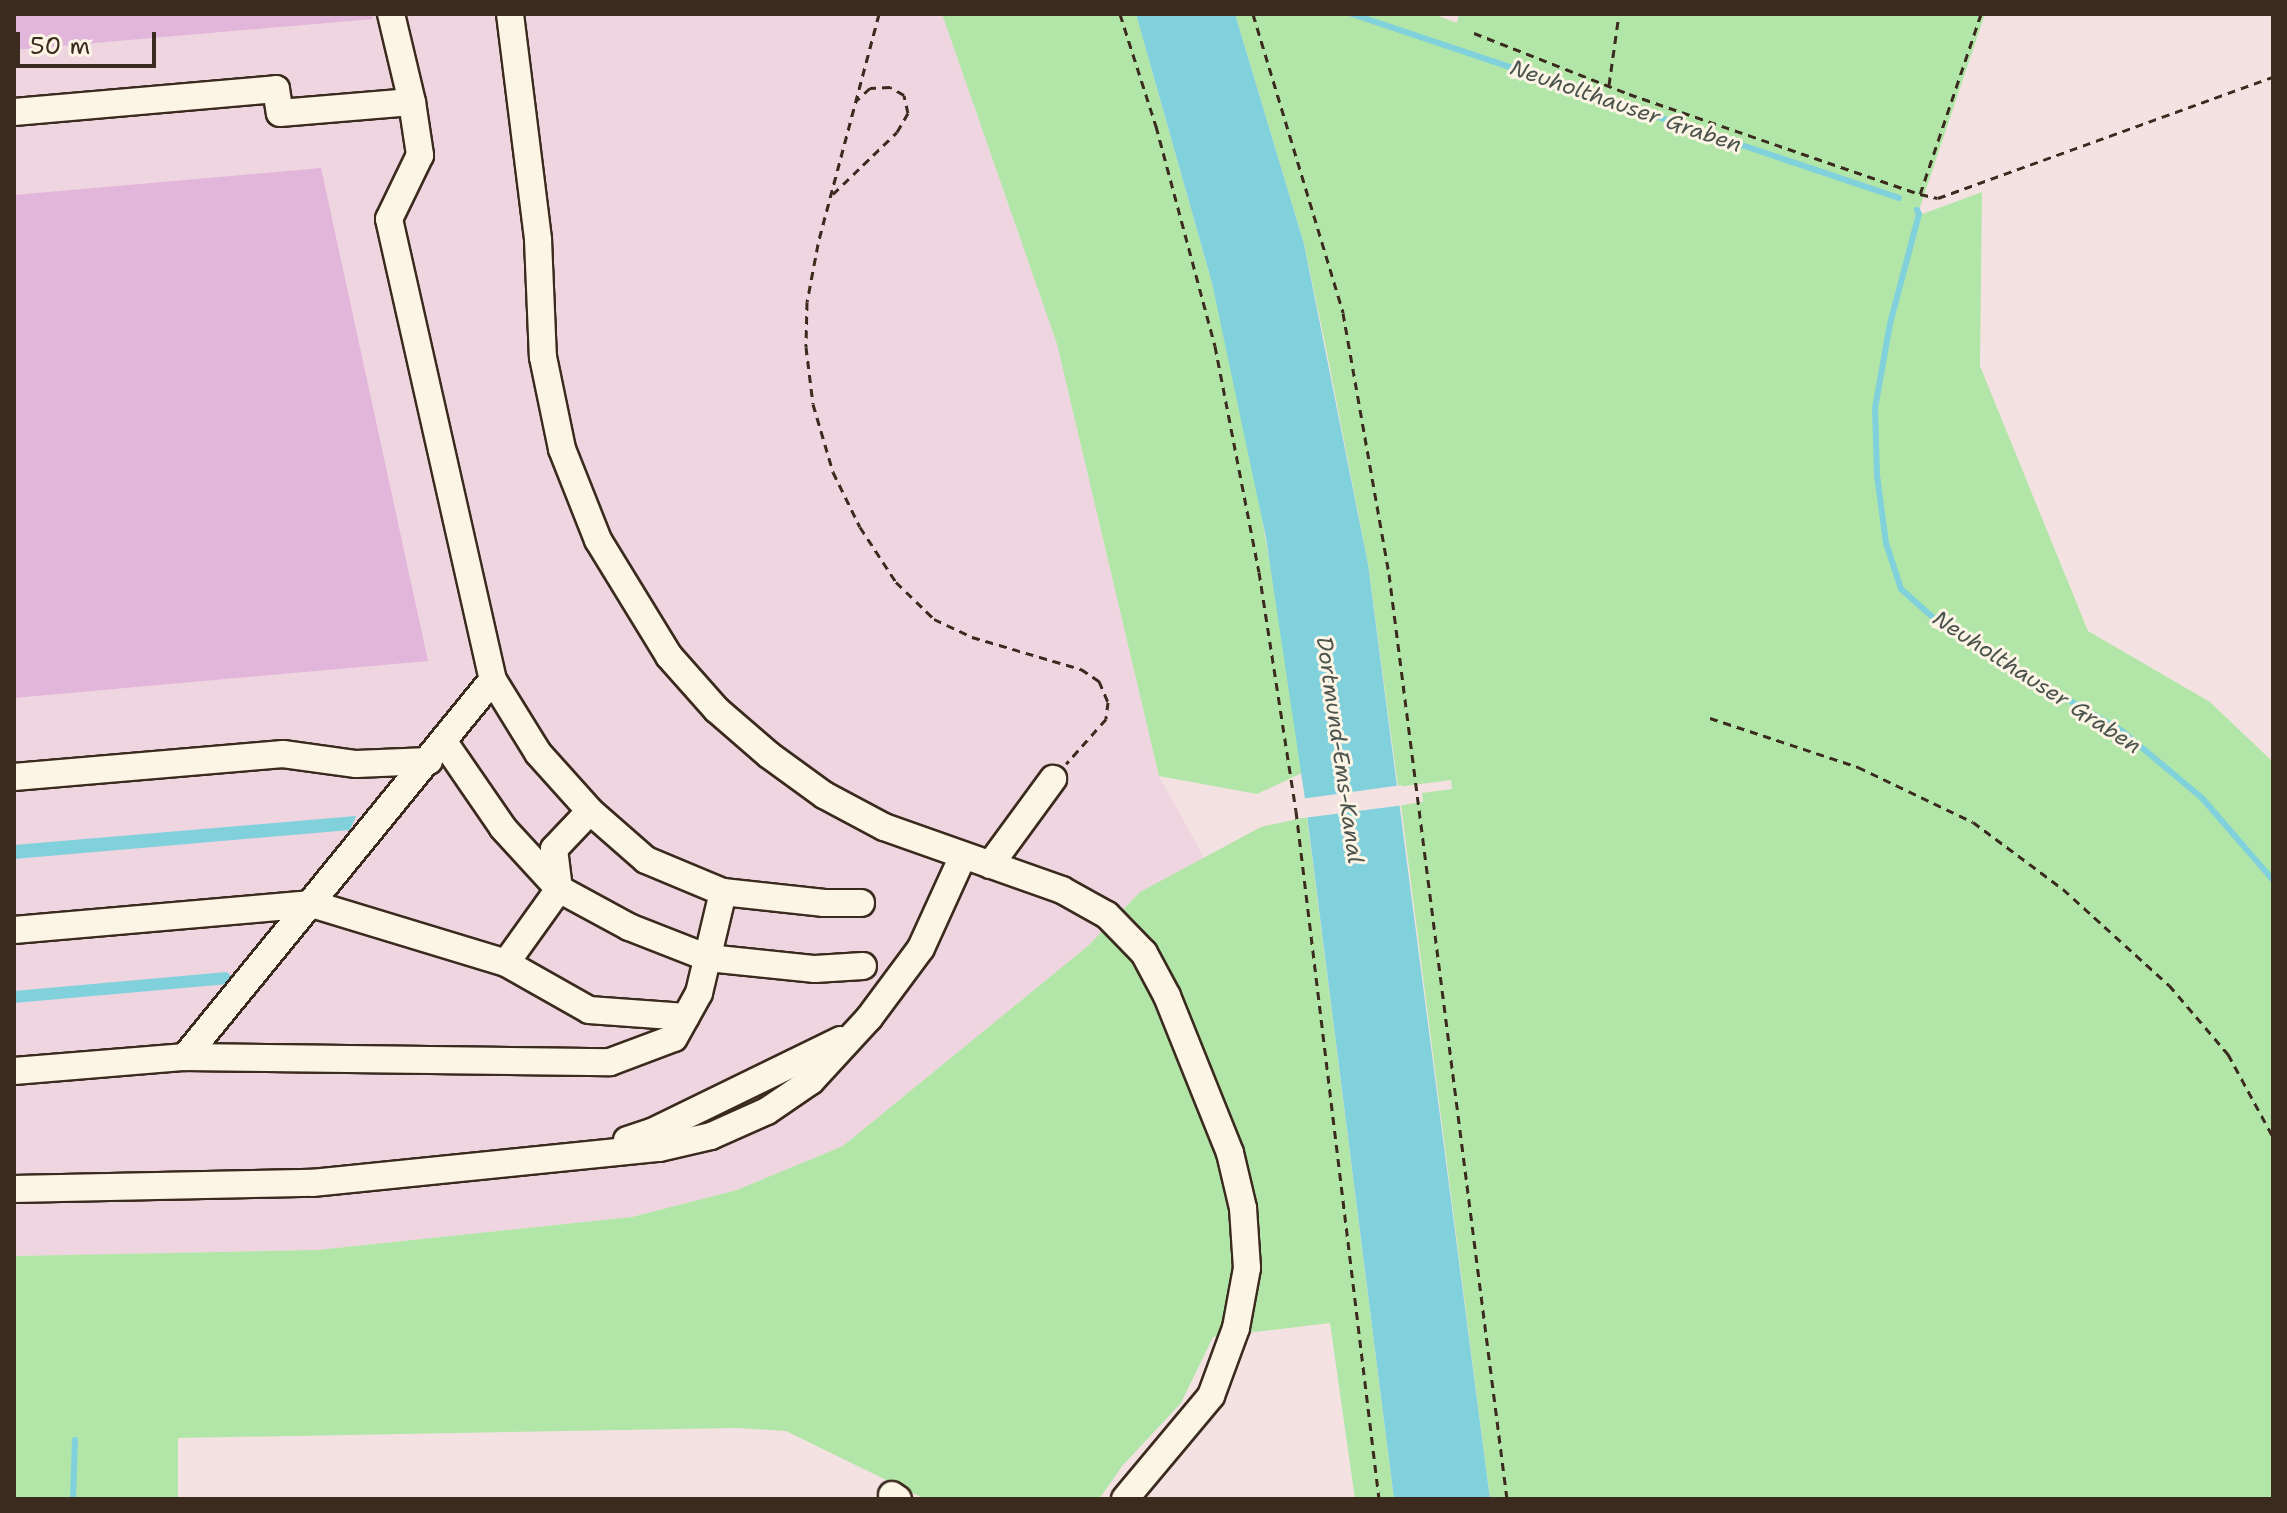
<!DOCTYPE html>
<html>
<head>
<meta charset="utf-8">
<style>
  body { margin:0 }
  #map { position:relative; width:2287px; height:1513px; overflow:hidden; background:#f4e2e2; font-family:"Shantell Sans",sans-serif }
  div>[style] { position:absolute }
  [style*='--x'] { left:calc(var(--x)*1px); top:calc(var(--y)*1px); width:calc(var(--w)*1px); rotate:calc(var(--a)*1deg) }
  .built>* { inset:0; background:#efd5e0 }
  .green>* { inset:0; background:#b2e6a8 }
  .water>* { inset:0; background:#81d1dc }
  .pier>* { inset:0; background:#f4e2e2 }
  .stream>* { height:6px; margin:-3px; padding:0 3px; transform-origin:3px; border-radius:3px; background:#81d1dc }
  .building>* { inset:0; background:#e2b6da }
  .path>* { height:3px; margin-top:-1.5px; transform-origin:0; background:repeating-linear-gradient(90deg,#3b2a1e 0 8px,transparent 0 14px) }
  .roads { filter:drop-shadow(2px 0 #3b2a1e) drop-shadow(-2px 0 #3b2a1e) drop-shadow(0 2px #3b2a1e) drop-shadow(0 -2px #3b2a1e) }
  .minor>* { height:26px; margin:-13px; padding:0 13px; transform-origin:13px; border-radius:13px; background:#fcf5e5 }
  span { translate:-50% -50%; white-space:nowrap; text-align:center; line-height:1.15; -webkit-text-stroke:6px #fcf5e5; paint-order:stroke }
  .water-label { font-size:22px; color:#4c544e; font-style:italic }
  .frame { position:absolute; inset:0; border:16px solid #3b2a1e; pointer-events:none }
  .scale { position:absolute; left:16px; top:32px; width:140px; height:36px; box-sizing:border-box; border:4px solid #3b2a1e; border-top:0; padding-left:10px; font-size:24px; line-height:28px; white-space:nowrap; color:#3b2a1e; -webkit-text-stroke:6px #fcf5e5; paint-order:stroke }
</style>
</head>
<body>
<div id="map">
  <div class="built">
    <div style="clip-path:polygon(14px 14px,942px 14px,1057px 344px,1159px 776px,1205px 859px,1140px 892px,1089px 945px,843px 1146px,737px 1190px,632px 1217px,317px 1250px,14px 1256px)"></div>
  </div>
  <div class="green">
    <div style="clip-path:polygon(942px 14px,1136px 14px,1212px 283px,1254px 474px,1279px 616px,1302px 773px,1257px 794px,1159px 776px,1057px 344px)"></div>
    <div style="clip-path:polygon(1235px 14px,1433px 14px,1457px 23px,1459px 14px,1985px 14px,1917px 216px,1982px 192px,1980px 366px,2088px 631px,2210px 702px,2273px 762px,2273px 1499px,1490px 1499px,1401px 805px,1423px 802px,1422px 793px,1452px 789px,1451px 780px,1398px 787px,1368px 564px,1326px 348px,1304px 244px)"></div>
    <div style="clip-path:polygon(1307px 817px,1394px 1499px,1355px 1499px,1330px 1323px,1213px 1337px,1181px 1403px,1123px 1465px,1099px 1499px,925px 1499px,786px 1431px,737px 1428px,178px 1438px,178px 1499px,14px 1499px,14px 1256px,317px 1250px,632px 1217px,737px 1190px,843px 1146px,1089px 945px,1140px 892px,1261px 827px)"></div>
  </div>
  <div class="water">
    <div style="clip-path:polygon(1136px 14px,1235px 14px,1304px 244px,1368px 564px,1490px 1499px,1394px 1499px,1305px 799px,1266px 538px,1212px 283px)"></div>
    <div style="clip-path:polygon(356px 816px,350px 830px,14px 859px,14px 845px)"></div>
    <div style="clip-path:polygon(227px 972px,232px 977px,228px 984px,14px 1003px,14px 991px)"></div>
  </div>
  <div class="pier">
    <div style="clip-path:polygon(1402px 785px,1405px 805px,1303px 818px,1301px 799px)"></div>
  </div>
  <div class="stream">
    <div style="--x:1352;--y:14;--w:577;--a:18.59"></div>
    <div style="--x:1917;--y:210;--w:4;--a:63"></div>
    <div style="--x:1919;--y:214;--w:114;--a:104.8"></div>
    <div style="--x:1890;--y:324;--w:85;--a:100.1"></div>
    <div style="--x:1875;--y:408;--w:67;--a:88.3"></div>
    <div style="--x:1877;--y:475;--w:69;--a:82.5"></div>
    <div style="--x:1886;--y:543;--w:48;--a:71.9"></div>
    <div style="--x:1901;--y:589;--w:59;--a:41.6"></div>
    <div style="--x:1945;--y:628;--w:205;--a:30.2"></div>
    <div style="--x:2122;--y:731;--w:104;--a:39.9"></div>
    <div style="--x:2202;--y:798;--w:108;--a:49.1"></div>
    <div style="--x:73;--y:1499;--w:59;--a:-88.1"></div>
  </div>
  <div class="building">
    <div style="clip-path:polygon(14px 14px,372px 14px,373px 19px,14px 50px)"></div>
    <div style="clip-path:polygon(321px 168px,428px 661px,14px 698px,14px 195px)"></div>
    <div style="clip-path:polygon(749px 1092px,757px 1108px,726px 1120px,722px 1113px,734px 1107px,731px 1102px)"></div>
  </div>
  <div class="path">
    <div style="--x:879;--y:14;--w:238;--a:104.9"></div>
    <div style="--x:818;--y:244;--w:59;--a:100.7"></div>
    <div style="--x:807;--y:302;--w:45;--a:91.3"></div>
    <div style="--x:806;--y:347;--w:57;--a:83"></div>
    <div style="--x:813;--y:404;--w:71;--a:73.6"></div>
    <div style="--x:833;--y:472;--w:61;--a:63.9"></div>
    <div style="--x:860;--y:527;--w:66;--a:56.8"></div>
    <div style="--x:896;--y:582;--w:53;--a:44.2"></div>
    <div style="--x:934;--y:619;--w:42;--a:25.3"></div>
    <div style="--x:972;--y:637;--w:114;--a:16.4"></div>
    <div style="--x:1081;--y:669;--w:22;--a:34"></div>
    <div style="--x:1099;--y:681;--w:23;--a:67"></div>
    <div style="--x:1108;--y:702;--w:17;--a:97"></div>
    <div style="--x:1106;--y:719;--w:60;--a:131.6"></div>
    <div style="--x:1120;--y:14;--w:118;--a:72.2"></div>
    <div style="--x:1156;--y:126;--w:228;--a:75"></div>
    <div style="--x:1215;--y:346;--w:230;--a:79"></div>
    <div style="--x:1259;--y:572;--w:242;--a:81.2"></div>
    <div style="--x:1296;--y:811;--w:693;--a:83.12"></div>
    <div style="--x:1253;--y:14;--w:312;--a:73.2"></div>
    <div style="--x:1343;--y:313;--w:265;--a:80"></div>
    <div style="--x:1389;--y:574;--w:932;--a:82.73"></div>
    <div style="--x:1981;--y:14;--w:190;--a:108.7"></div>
    <div style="--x:1920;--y:194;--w:18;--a:13"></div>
    <div style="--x:1938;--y:198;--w:356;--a:-19.9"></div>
    <div style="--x:1474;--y:33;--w:167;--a:21.5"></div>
    <div style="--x:1629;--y:94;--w:308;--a:19"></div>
    <div style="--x:1609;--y:85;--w:72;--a:-82"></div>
    <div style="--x:833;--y:194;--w:89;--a:-44.1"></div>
    <div style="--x:897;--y:132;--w:22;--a:-60"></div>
    <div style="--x:908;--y:113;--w:18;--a:-103"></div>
    <div style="--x:904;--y:95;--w:16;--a:-150"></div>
    <div style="--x:890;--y:87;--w:20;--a:177"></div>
    <div style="--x:870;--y:88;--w:19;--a:137"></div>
    <div style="--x:1710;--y:718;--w:156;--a:18.3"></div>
    <div style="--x:1858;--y:767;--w:127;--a:25.6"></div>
    <div style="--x:1973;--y:822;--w:112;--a:36.7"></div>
    <div style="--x:2063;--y:889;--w:143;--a:42.2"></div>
    <div style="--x:2169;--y:985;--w:91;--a:49.5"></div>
    <div style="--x:2228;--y:1054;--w:94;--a:61.5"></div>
  </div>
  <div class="roads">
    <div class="minor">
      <div style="--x:510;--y:14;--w:228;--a:82.9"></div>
      <div style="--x:538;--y:240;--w:117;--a:87.6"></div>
      <div style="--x:543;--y:357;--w:94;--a:78.3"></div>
      <div style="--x:562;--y:449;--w:98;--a:68.4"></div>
      <div style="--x:598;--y:540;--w:136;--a:58.5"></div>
      <div style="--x:669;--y:656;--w:72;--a:48.4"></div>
      <div style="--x:717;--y:710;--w:69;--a:40.9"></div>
      <div style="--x:769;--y:755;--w:68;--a:36"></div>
      <div style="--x:824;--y:795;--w:68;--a:28.1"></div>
      <div style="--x:884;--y:827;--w:189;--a:19.5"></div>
      <div style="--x:1062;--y:890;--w:51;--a:29.1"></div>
      <div style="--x:1107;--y:915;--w:53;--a:45.8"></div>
      <div style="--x:1144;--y:953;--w:49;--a:61.9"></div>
      <div style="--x:1167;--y:996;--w:169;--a:68.1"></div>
      <div style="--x:1230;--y:1153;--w:57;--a:76.7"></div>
      <div style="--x:1243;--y:1208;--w:60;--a:86.2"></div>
      <div style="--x:1247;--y:1268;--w:61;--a:100.4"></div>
      <div style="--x:1236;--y:1328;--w:72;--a:110.2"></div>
      <div style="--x:1211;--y:1396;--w:134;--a:129.9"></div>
      <div style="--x:412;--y:102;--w:54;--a:81.4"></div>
      <div style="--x:420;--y:155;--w:71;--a:115.8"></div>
      <div style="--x:389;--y:219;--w:473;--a:77.3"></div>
      <div style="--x:493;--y:680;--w:86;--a:58.3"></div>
      <div style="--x:538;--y:753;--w:78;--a:48.1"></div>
      <div style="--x:590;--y:811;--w:74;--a:41.2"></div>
      <div style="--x:646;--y:860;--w:83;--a:22.6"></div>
      <div style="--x:723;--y:892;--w:102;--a:6.2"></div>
      <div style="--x:824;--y:903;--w:37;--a:0"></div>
      <div style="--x:14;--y:112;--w:263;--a:-5"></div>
      <div style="--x:276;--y:89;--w:24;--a:81"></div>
      <div style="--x:280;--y:113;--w:132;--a:-4.8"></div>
      <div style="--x:412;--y:102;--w:90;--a:-103.4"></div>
      <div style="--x:444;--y:742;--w:104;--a:55.5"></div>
      <div style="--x:503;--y:828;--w:83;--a:47.4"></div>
      <div style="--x:559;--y:889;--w:80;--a:28.5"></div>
      <div style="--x:629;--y:927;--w:85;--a:21.4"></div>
      <div style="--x:708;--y:958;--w:108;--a:5.9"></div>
      <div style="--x:815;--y:969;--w:48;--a:-3.6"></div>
      <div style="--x:14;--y:777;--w:270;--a:-4.9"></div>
      <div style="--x:283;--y:754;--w:74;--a:7.8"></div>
      <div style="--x:356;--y:764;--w:73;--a:-2.4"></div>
      <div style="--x:990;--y:865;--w:107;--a:-53.8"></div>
      <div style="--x:14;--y:930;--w:299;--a:-5"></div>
      <div style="--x:312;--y:904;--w:203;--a:16.9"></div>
      <div style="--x:506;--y:963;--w:95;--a:29.5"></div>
      <div style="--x:589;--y:1010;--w:97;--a:4.1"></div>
      <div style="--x:506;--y:963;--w:91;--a:-54.4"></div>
      <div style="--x:559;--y:889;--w:40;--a:-97.1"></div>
      <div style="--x:554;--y:849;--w:52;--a:-46.5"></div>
      <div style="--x:185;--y:1057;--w:425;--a:0.7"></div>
      <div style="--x:610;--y:1062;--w:68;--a:-20.6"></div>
      <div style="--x:674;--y:1038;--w:51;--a:-60.9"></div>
      <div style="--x:699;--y:993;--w:104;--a:-76.6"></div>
      <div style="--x:14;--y:1071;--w:172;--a:-4.7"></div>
      <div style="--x:185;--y:1057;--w:487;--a:-50.8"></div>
      <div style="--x:627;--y:1140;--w:26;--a:-18"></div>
      <div style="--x:652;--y:1132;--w:210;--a:-26"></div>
      <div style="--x:14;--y:1189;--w:298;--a:-1.2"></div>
      <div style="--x:312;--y:1183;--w:349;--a:-5.8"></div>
      <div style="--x:659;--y:1148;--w:53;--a:-13"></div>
      <div style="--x:711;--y:1136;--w:61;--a:-24.1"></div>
      <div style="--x:767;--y:1111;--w:53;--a:-34.3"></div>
      <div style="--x:811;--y:1081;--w:86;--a:-47.4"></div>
      <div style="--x:869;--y:1018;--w:87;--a:-53.4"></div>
      <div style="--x:921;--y:948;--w:101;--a:-65.5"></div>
      <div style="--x:892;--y:1495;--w:7;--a:34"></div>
    </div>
  </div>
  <div class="water-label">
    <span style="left:1626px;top:106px;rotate:19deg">Neuholthauser Graben</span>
    <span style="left:2037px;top:682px;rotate:33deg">Neuholthauser Graben</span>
    <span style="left:1340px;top:750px;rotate:82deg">Dortmund-Ems-Kanal</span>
  </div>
  <div class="frame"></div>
  <div class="scale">50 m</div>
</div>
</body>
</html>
